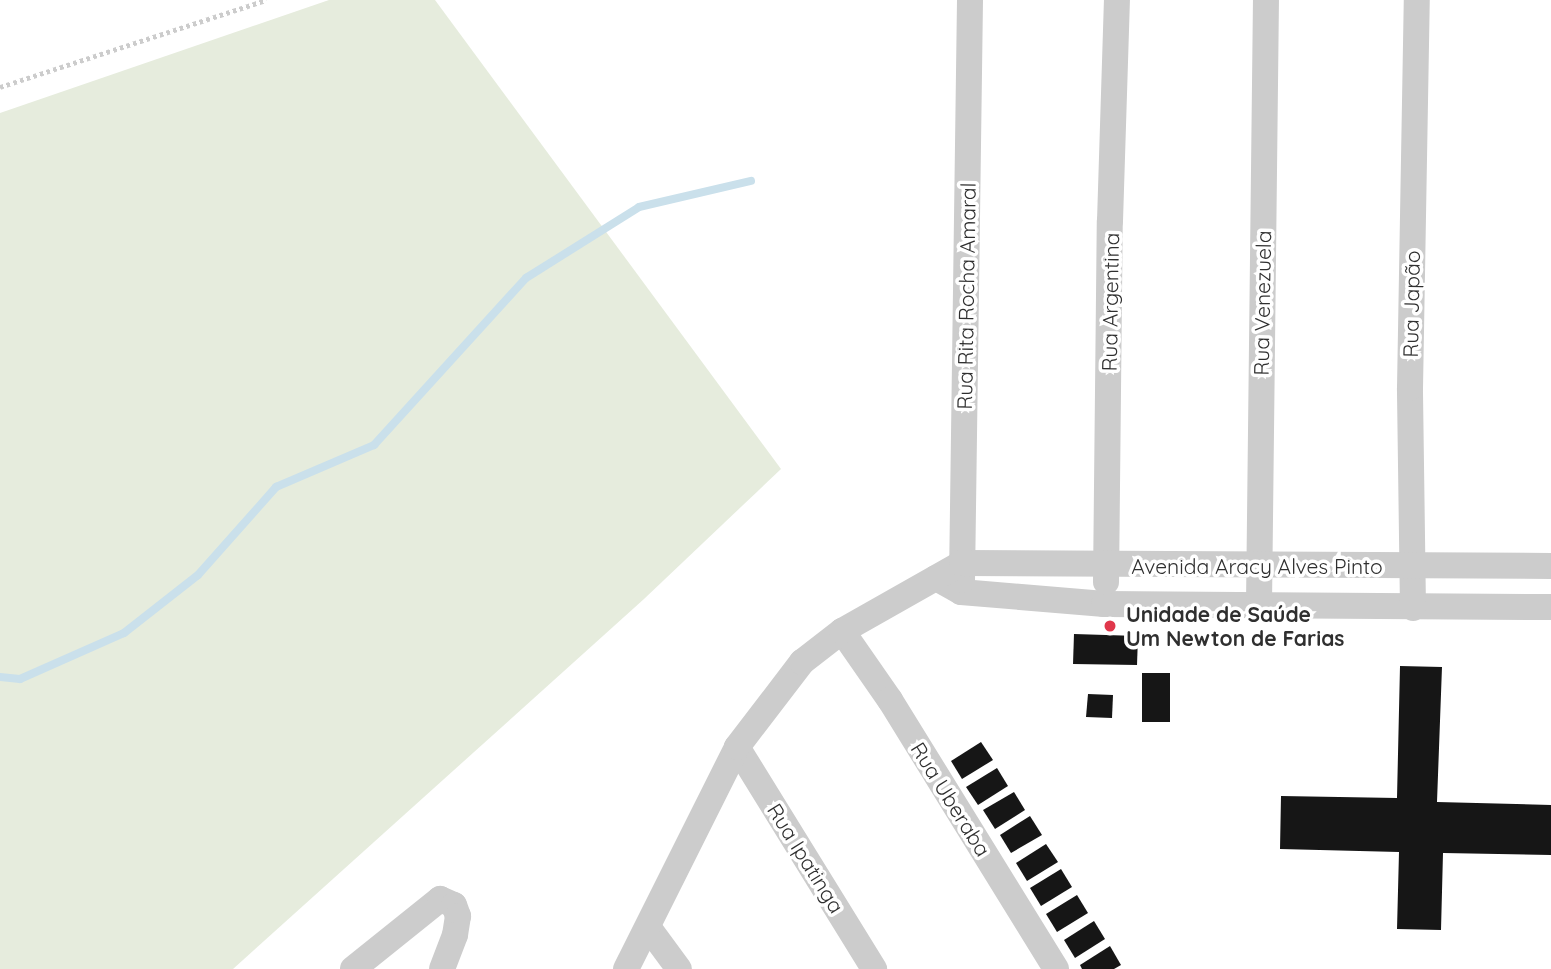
<!DOCTYPE html>
<html>
<head>
<meta charset="utf-8">
<style>
  body { margin:0 }
  #map { position:relative; width:1551px; height:969px; overflow:hidden; background:#fff; font-family:Quicksand,sans-serif }
  div>[style] { position:absolute }
  [style*='--x'] { left:calc(var(--x)*1px); top:calc(var(--y)*1px); width:calc(var(--w)*1px); rotate:calc(var(--a)*1deg) }
  .green>* { inset:0; background:#e6ecdd }
  .stream>* { height:8px; margin:-4px; padding:0 4px; transform-origin:4px; border-radius:4px; background:#cae0eb }
  .building>* { inset:0; background:#161616 }
  .path>* { height:4.5px; margin-top:-2.25px; transform-origin:0; background:repeating-linear-gradient(90deg,#ccc 0 3.5px,transparent 0 7px) }
  .street>* { height:26px; margin:-13px; padding:0 13px; transform-origin:13px; border-radius:13px; background:#ccc }
  .dots>* { width:19px; height:19px; translate:-50% -50%; box-sizing:border-box; border:4px solid #fff; border-radius:50% }
  span { translate:-50% -50%; white-space:nowrap; text-align:center; line-height:1.15; -webkit-text-stroke:7px #fff; paint-order:stroke }
  .street-label { font-size:21px; color:#2f2f2f }
  .poi-label { font-size:21px; color:#2f2f2f; font-weight:700 }
  .left { translate:0 -50%; text-align:left }
</style>
</head>
<body>
<div id="map">
  <div class="green">
    <div style="clip-path:polygon(329px 0,435px 0,781px 469px,644px 599px,233px 969px,0 969px,0 113px)"></div>
  </div>
  <div class="stream">
    <div style="--x:0;--y:677;--w:20;--a:6"></div>
    <div style="--x:20;--y:679;--w:114;--a:-23.9"></div>
    <div style="--x:124;--y:633;--w:94;--a:-38.1"></div>
    <div style="--x:198;--y:575;--w:118;--a:-48.4"></div>
    <div style="--x:276;--y:487;--w:107;--a:-23.2"></div>
    <div style="--x:374;--y:445;--w:226;--a:-47.7"></div>
    <div style="--x:526;--y:278;--w:133;--a:-32.1"></div>
    <div style="--x:639;--y:207;--w:115;--a:-13.1"></div>
  </div>
  <div class="building">
    <div style="clip-path:polygon(1074px 634px,1138px 636px,1137px 665px,1073px 664px)"></div>
    <div style="clip-path:polygon(1400px 666px,1442px 667px,1437px 802px,1551px 805px,1551px 855px,1443px 853px,1441px 930px,1397px 929px,1399px 852px,1280px 849px,1281px 796px,1397px 798px)"></div>
    <div style="clip-path:polygon(1142px 673px,1170px 673px,1170px 722px,1142px 722px)"></div>
    <div style="clip-path:polygon(1088px 694px,1113px 695px,1112px 718px,1086px 717px)"></div>
    <div style="clip-path:polygon(981px 742px,993px 760px,962px 779px,951px 761px)"></div>
    <div style="clip-path:polygon(997px 768px,1008px 786px,978px 805px,966px 787px)"></div>
    <div style="clip-path:polygon(1014px 792px,1025px 810px,995px 829px,983px 810px)"></div>
    <div style="clip-path:polygon(1030px 816px,1042px 835px,1011px 853px,1000px 835px)"></div>
    <div style="clip-path:polygon(1046px 844px,1058px 862px,1027px 881px,1016px 863px)"></div>
    <div style="clip-path:polygon(1061px 869px,1072px 887px,1041px 906px,1030px 888px)"></div>
    <div style="clip-path:polygon(1077px 895px,1088px 913px,1057px 932px,1046px 914px)"></div>
    <div style="clip-path:polygon(1094px 921px,1105px 939px,1075px 958px,1064px 940px)"></div>
    <div style="clip-path:polygon(1110px 946px,1121px 965px,1114px 969px,1082px 969px,1080px 965px)"></div>
  </div>
  <div class="path">
    <div style="--x:0;--y:87;--w:280;--a:-18.1"></div>
  </div>
  <div class="street">
    <div style="--x:936;--y:578;--w:29;--a:29"></div>
    <div style="--x:961;--y:592;--w:144;--a:4.8"></div>
    <div style="--x:1104;--y:604;--w:447;--a:0.4"></div>
    <div style="--x:962;--y:580;--w:580;--a:-89.21"></div>
    <div style="--x:1106;--y:582;--w:361;--a:-89.4"></div>
    <div style="--x:1110;--y:221;--w:221;--a:-88.2"></div>
    <div style="--x:1259;--y:605;--w:605;--a:-89.34"></div>
    <div style="--x:1413;--y:608;--w:220;--a:-90.8"></div>
    <div style="--x:1410;--y:388;--w:388;--a:-89"></div>
    <div style="--x:842;--y:631;--w:84;--a:55.2"></div>
    <div style="--x:890;--y:700;--w:316;--a:58.3"></div>
    <div style="--x:737;--y:747;--w:261;--a:58.3"></div>
    <div style="--x:648;--y:927;--w:52;--a:53.6"></div>
    <div style="--x:353;--y:969;--w:112;--a:-38.8"></div>
    <div style="--x:440;--y:899;--w:15;--a:23"></div>
    <div style="--x:454;--y:905;--w:12;--a:70"></div>
    <div style="--x:458;--y:916;--w:19;--a:99"></div>
    <div style="--x:455;--y:935;--w:36;--a:111"></div>
    <div style="--x:626;--y:969;--w:248;--a:-63.4"></div>
    <div style="--x:737;--y:747;--w:107;--a:-52.6"></div>
    <div style="--x:802;--y:662;--w:51;--a:-37.8"></div>
    <div style="--x:842;--y:631;--w:138;--a:-29.5"></div>
    <div style="--x:962;--y:563;--w:589;--a:0.29"></div>
  </div>
  <div class="dots">
    <div style="left:1110px;top:626px;background:#e0374b"></div>
  </div>
  <div class="street-label">
    <span style="left:966px;top:296px;rotate:-89deg">Rua Rita Rocha Amaral</span>
    <span style="left:1110px;top:302px;rotate:-89deg">Rua Argentina</span>
    <span style="left:1262px;top:303px;rotate:-89deg">Rua Venezuela</span>
    <span style="left:1411px;top:304px;rotate:-89deg">Rua Japão</span>
    <span style="left:1257px;top:566px">Avenida Aracy Alves Pinto</span>
    <span style="left:951px;top:799px;rotate:58deg">Rua Uberaba</span>
    <span style="left:806px;top:858px;rotate:58deg">Rua Ipatinga</span>
  </div>
  <div class="poi-label">
    <span class="left" style="left:1126px;top:626px">Unidade de Saúde<br>Um Newton de Farias</span>
  </div>
</div>
</body>
</html>
